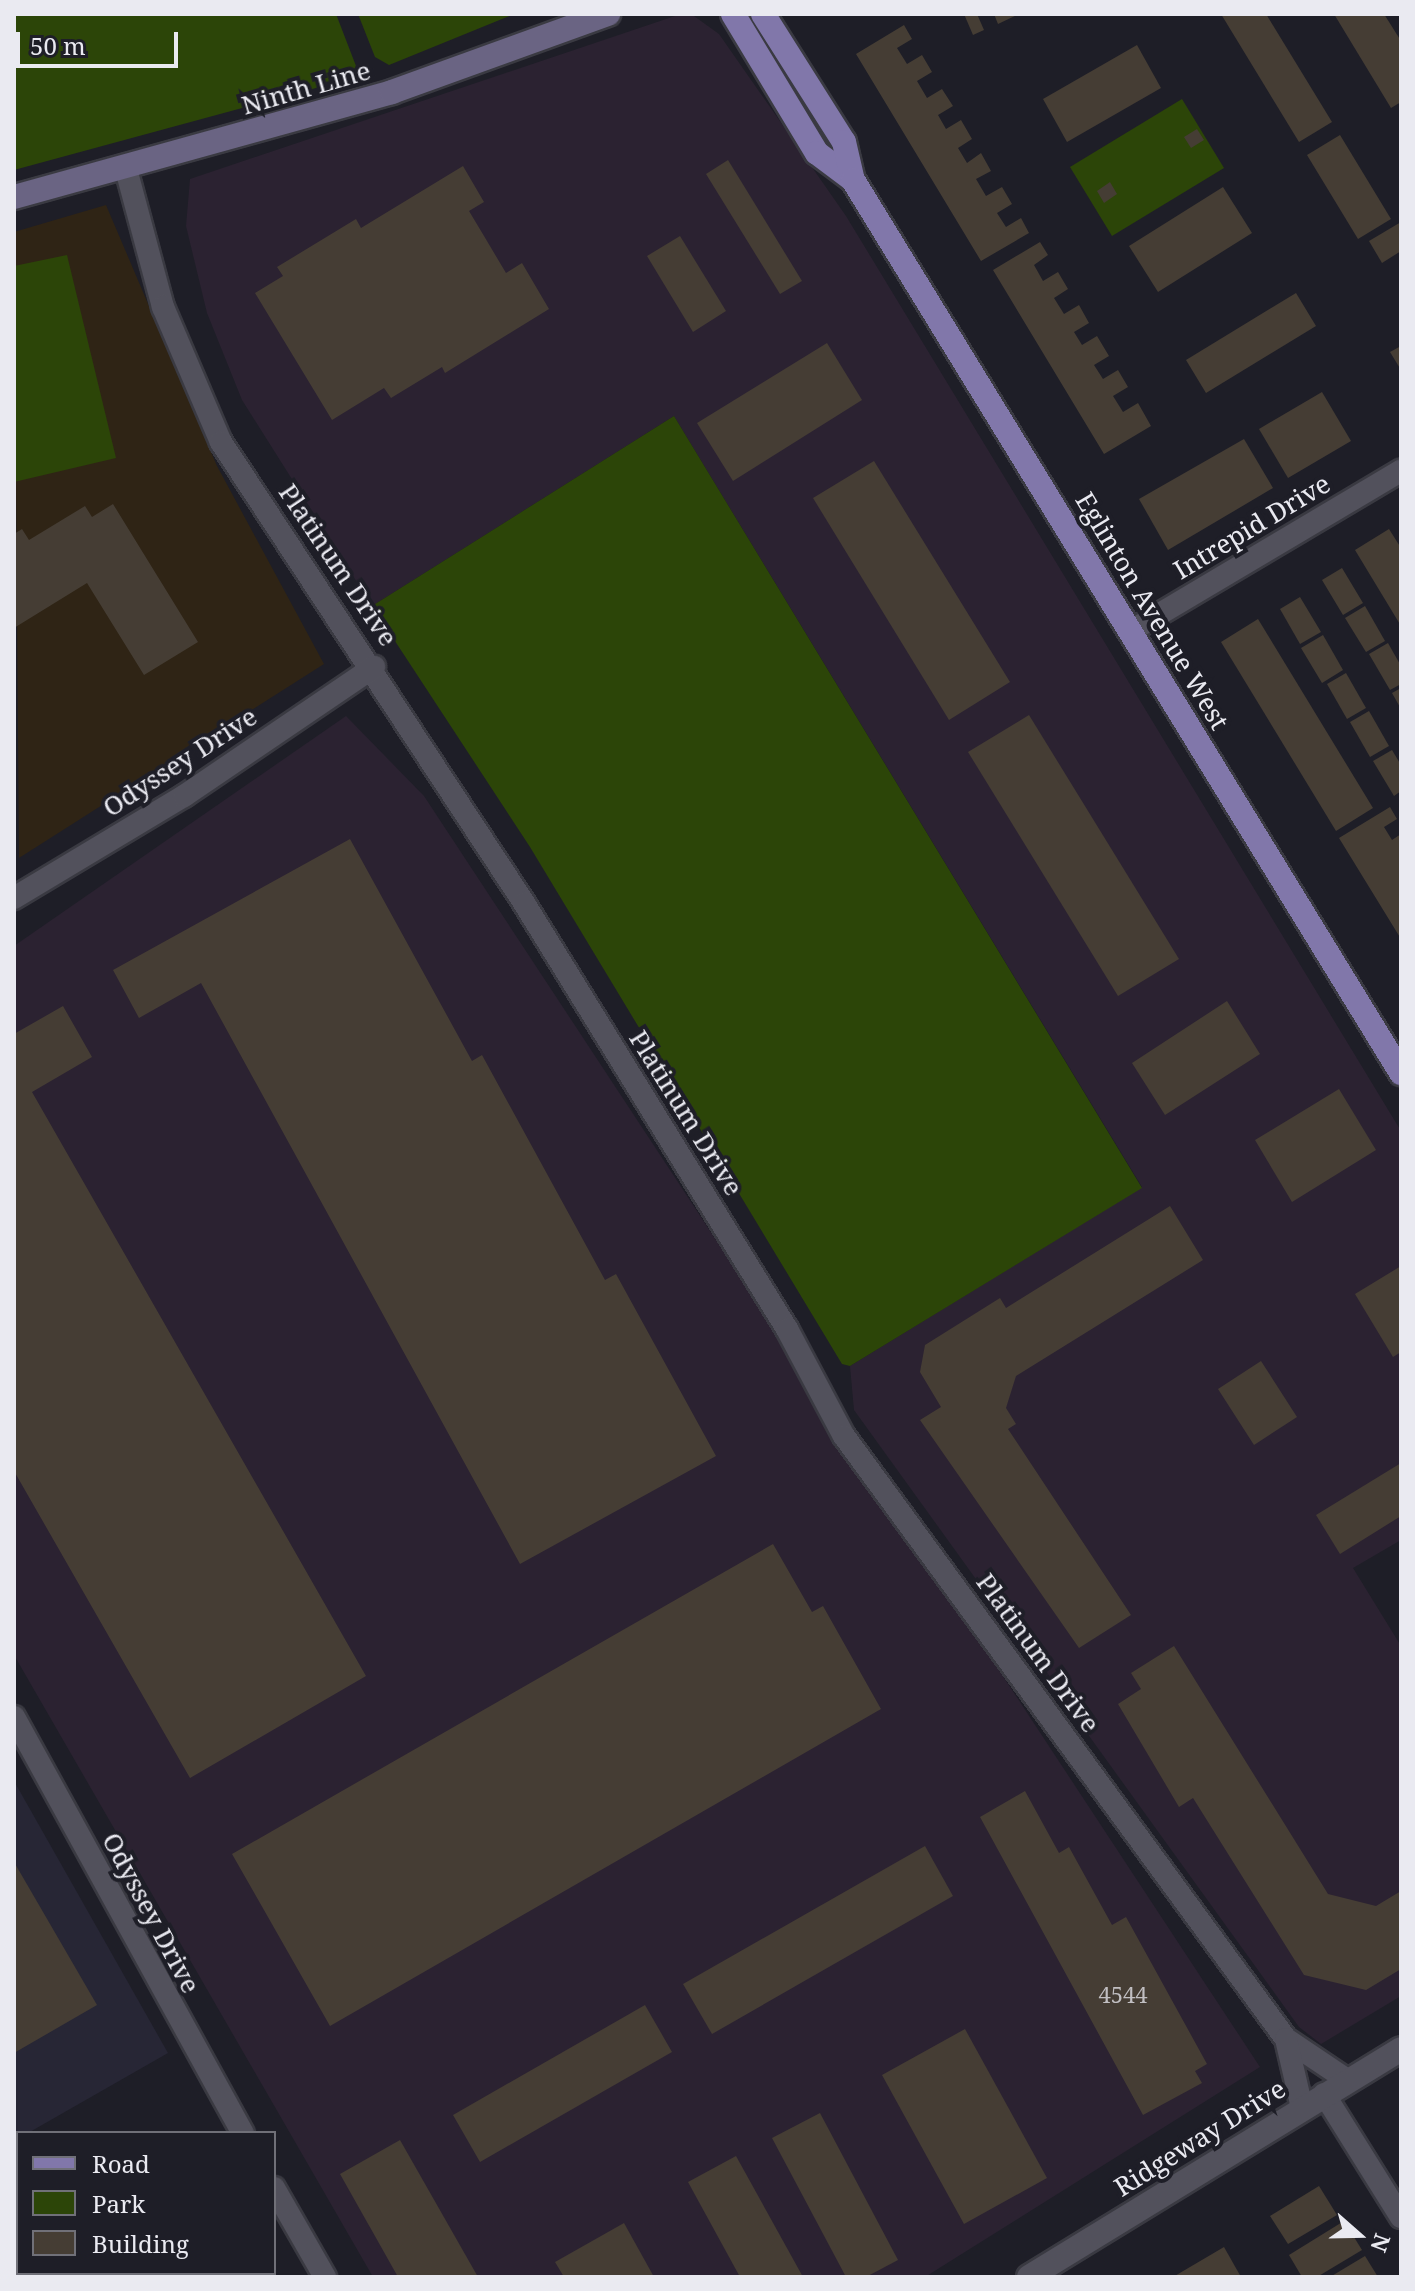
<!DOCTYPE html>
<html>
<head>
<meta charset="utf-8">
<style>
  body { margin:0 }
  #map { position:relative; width:1415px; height:2291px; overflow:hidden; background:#1e1e27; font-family:"Noto Serif",serif }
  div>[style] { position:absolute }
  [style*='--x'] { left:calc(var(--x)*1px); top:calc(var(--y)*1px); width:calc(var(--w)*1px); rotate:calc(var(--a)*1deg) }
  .commercial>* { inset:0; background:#2b2231 }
  .built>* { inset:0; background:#272635 }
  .education>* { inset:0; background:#2f2415 }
  .green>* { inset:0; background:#2c4508 }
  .building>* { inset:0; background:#453d34 }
  .roads { filter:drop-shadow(2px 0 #3a3a42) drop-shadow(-2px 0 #3a3a42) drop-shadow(0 2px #3a3a42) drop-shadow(0 -2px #3a3a42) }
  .minor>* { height:22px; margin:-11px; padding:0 11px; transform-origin:11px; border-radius:11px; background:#52515c }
  .tertiary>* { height:24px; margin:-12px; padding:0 12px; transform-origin:12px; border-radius:12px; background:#52515c }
  .secondary>* { height:24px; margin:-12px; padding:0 12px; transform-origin:12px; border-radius:12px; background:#6a6483 }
  .primary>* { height:24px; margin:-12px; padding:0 12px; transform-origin:12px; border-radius:12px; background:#8177aa }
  span { translate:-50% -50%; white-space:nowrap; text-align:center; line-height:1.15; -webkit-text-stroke:8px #1e1e27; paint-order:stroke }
  .number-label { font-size:22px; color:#c1bfc2 }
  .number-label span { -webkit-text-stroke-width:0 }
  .street-label { font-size:26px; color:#eaeaf1 }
  .frame { position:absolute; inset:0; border:16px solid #eaeaf1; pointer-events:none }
  .legend { position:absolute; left:16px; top:2131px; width:260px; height:144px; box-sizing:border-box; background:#1e1e27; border:2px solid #707078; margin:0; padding:10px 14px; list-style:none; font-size:24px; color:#eaeaf1 }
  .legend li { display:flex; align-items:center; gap:16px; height:40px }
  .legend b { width:40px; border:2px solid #707078 }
  .north { position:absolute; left:1319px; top:2195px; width:80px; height:80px; -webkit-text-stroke:6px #1e1e27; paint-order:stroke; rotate:110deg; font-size:22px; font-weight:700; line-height:32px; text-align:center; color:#eaeaf1 }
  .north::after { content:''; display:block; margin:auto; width:28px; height:36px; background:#eaeaf1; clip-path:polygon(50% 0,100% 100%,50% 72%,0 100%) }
  .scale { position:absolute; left:16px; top:32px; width:162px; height:36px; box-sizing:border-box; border:4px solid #eaeaf1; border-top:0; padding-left:10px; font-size:24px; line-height:28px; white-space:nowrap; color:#eaeaf1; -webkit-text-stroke:6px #1e1e27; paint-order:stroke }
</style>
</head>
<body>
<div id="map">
  <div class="commercial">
    <div style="clip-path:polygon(675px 16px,694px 16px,719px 34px,846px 216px,1401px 1131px,1401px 1540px,1353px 1568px,1401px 1646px,1401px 1996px,1321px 2044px,1299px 2027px,854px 1410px,850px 1366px,1142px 1187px,674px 416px,372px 606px,242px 400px,207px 313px,186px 226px,190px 179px)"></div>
    <div style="clip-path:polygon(346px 716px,424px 796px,1260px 2067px,925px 2277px,373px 2277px,14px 1655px,14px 946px)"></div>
  </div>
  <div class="built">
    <div style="clip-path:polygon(14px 1781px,168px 2053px,14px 2141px)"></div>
  </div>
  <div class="education">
    <div style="clip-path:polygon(106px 205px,217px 466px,324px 664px,19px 858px,14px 232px)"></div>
  </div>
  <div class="green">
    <div style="clip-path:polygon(14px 14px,336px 14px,356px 66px,349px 79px,14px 170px)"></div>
    <div style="clip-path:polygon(358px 14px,514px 14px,389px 65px,375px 57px)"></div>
    <div style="clip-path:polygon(1182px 99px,1224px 168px,1112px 236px,1070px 167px)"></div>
    <div style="clip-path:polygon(67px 255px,116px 458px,14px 482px,14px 266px)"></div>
    <div style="clip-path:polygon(674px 416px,1142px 1188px,850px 1366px,842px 1364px,530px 847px,372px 606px)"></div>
  </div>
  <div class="building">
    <div style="clip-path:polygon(964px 14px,977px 14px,984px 30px,973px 35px)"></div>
    <div style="clip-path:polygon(994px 14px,1019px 14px,998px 24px)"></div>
    <div style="clip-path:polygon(1221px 14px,1266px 14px,1332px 122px,1299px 142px)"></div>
    <div style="clip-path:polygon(1334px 14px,1384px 14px,1401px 41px,1401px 102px,1391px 108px)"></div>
    <div style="clip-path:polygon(904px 25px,912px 39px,897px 48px,907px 64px,922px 55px,932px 72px,917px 81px,927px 98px,942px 89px,953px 106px,938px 115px,946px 129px,961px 120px,972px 139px,958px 148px,967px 163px,981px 153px,991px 171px,976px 179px,986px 196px,1002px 187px,1012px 204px,997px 213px,1006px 227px,1021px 218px,1029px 233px,981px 261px,856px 54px)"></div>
    <div style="clip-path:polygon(1137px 45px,1161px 88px,1067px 142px,1043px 99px)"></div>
    <div style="clip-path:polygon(1197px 129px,1204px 140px,1191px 148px,1184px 137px)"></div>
    <div style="clip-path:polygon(1340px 135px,1391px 219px,1358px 239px,1307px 155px)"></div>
    <div style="clip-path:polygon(728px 160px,802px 281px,780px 294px,706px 174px)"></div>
    <div style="clip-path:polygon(463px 166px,484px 202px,469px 211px,484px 236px,506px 273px,522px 263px,549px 309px,445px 373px,442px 367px,391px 398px,384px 388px,332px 420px,255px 293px,283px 276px,277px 267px,356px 219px,361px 228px)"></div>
    <div style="clip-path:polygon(1110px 182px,1117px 194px,1104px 203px,1097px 191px)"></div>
    <div style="clip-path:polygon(1223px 187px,1252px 233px,1158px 292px,1129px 246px)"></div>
    <div style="clip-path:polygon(1401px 222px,1401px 251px,1382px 263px,1369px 241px)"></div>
    <div style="clip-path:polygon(680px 236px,726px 311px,693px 332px,647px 256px)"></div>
    <div style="clip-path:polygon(1040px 242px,1048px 255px,1034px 265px,1043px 281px,1058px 272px,1068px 289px,1054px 298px,1064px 314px,1079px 305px,1089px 323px,1074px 332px,1082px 345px,1097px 336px,1109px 356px,1094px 365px,1103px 379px,1118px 370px,1128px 387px,1113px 396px,1123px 412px,1138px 403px,1151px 426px,1104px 454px,993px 270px)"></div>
    <div style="clip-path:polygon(1296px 293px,1316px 326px,1206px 393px,1186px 360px)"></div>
    <div style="clip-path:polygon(827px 343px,862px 400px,733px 481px,697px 423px)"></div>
    <div style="clip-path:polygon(1401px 346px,1401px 370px,1390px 352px)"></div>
    <div style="clip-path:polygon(1322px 392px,1351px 441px,1288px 478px,1259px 429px)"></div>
    <div style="clip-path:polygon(1244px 439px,1273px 488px,1168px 550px,1139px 499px)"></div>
    <div style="clip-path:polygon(874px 461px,1010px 682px,949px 720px,813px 498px)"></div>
    <div style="clip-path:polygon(113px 504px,198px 642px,144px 675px,87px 583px,14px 628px,14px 534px,22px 529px,29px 540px,85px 506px,92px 517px)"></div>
    <div style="clip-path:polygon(1389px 529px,1401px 548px,1401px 626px,1355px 550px)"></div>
    <div style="clip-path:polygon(1342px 568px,1363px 603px,1343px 615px,1322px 580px)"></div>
    <div style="clip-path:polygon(1300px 597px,1321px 632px,1300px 644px,1280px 609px)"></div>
    <div style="clip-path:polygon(1365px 606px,1385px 641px,1366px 652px,1345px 618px)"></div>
    <div style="clip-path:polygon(1258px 619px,1373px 808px,1336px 831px,1221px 642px)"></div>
    <div style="clip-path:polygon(1323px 635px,1343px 670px,1322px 683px,1301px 648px)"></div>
    <div style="clip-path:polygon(1388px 643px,1401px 666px,1401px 684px,1390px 690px,1369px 654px)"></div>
    <div style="clip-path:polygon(1346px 673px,1366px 708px,1347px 719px,1327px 684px)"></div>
    <div style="clip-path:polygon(1401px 688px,1401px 709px,1392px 693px)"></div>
    <div style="clip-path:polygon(1369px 711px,1389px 746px,1370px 757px,1350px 722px)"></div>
    <div style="clip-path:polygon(1029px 715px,1179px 959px,1118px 996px,968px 752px)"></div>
    <div style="clip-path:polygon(1392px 750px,1401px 765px,1401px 791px,1394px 796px,1373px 761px)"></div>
    <div style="clip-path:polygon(1390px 807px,1397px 819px,1384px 827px,1392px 840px,1401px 834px,1401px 939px,1339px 838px)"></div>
    <div style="clip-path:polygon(350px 839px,472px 1061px,482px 1055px,605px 1280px,616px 1274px,716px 1456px,520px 1564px,201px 983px,139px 1018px,113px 970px)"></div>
    <div style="clip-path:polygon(1227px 1001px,1260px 1054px,1165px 1115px,1132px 1063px)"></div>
    <div style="clip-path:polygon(63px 1006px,92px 1057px,32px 1092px,366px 1676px,190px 1778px,14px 1471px,14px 1034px)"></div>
    <div style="clip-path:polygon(1339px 1089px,1376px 1150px,1292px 1202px,1255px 1140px)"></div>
    <div style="clip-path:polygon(1170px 1206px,1203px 1260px,1016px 1376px,1006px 1408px,1016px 1424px,1008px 1429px,1131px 1615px,1079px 1648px,920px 1420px,941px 1407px,920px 1372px,925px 1345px,1000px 1298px,1006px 1308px)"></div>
    <div style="clip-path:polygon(1401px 1266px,1401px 1352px,1393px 1357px,1355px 1294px)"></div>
    <div style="clip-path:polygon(1261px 1361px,1297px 1417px,1254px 1445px,1218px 1389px)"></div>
    <div style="clip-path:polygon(1401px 1463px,1401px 1516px,1340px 1554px,1316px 1515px)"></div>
    <div style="clip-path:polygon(773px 1544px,812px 1612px,823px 1606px,881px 1709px,330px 2026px,232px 1854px)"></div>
    <div style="clip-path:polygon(1174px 1646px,1328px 1894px,1376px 1906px,1401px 1891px,1401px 1969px,1366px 1990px,1304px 1975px,1193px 1798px,1179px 1807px,1118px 1704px,1141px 1689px,1131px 1673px)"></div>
    <div style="clip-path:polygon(1025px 1791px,1059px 1853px,1069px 1847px,1112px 1925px,1126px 1917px,1207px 2064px,1195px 2071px,1202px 2083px,1143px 2115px,980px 1817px)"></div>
    <div style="clip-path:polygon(925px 1846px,953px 1896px,712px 2034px,683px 1984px)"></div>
    <div style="clip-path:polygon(14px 1862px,97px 2005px,14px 2053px)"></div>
    <div style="clip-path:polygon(645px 2005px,672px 2052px,480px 2162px,453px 2115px)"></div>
    <div style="clip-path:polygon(965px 2029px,1047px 2178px,964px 2224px,882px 2075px)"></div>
    <div style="clip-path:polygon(820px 2113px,898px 2260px,866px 2277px,846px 2277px,772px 2138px)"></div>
    <div style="clip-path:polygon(400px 2140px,478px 2277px,398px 2277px,340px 2174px)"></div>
    <div style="clip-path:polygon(736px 2156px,803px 2277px,740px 2277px,688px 2182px)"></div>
    <div style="clip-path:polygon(1319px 2186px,1337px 2215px,1288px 2244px,1270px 2216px)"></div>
    <div style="clip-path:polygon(1344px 2221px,1362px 2250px,1317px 2277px,1302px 2277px,1289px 2255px)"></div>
    <div style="clip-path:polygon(624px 2223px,654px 2277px,564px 2277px,555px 2262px)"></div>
    <div style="clip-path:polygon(1224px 2247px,1241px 2277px,1173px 2277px)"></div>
    <div style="clip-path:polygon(1365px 2256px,1378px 2277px,1330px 2277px)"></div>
  </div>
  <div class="roads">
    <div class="minor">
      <div style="--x:126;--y:169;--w:143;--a:75"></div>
      <div style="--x:163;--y:307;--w:147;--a:66.8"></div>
      <div style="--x:221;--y:442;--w:552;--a:56.68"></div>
      <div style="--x:524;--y:903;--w:501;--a:58.31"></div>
      <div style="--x:787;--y:1329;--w:121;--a:62"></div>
      <div style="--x:844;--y:1436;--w:748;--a:53.76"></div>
      <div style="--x:1286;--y:2039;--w:73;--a:33.9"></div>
      <div style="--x:1131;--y:631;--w:314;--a:-30.7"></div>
      <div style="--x:14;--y:898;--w:198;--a:-31"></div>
      <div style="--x:184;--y:796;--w:230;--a:-34.2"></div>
      <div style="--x:14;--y:1717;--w:475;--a:61.2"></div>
      <div style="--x:1286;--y:2039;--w:71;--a:76.9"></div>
      <div style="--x:1324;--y:2094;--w:145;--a:58"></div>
      <div style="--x:274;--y:2188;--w:103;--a:60.2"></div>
    </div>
    <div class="tertiary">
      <div style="--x:1029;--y:2277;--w:436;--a:-31.5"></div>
    </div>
    <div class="secondary">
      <div style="--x:14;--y:197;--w:392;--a:-15.5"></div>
      <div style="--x:392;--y:92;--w:230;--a:-19.9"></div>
    </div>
    <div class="primary">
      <div style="--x:733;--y:14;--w:162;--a:58.9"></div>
      <div style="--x:817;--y:153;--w:45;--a:36.9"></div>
      <div style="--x:763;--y:14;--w:151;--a:57.7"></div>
      <div style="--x:844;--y:142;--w:39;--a:77"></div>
      <div style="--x:853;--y:180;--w:1048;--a:58.46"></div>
    </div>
  </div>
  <div class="number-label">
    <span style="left:1123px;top:1995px">4544</span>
  </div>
  <div class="street-label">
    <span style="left:306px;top:88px;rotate:-16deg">Ninth Line</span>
    <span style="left:1252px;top:527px;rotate:-31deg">Intrepid Drive</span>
    <span style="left:338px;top:565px;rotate:56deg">Platinum Drive</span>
    <span style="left:1152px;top:611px;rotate:59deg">Eglinton Avenue West</span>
    <span style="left:180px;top:762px;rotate:-33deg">Odyssey Drive</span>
    <span style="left:686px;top:1113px;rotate:58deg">Platinum Drive</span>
    <span style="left:1038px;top:1653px;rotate:54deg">Platinum Drive</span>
    <span style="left:151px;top:1913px;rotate:62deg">Odyssey Drive</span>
    <span style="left:1200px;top:2138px;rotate:-32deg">Ridgeway Drive</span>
  </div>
  <div class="frame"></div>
  <ul class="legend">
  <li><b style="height:10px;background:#8177aa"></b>Road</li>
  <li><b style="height:22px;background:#2c4508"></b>Park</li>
  <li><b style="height:22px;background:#453d34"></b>Building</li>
  </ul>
  <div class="north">N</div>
  <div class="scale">50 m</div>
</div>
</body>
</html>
